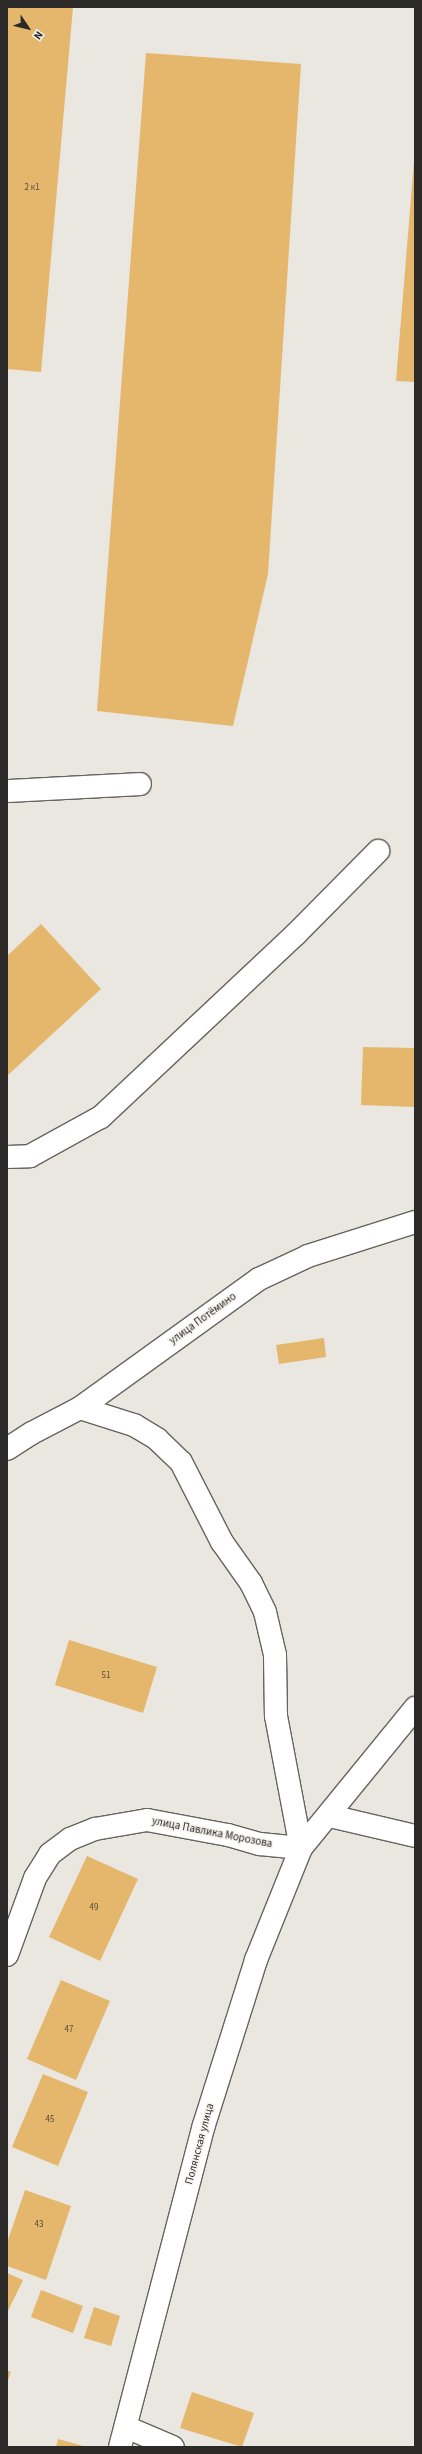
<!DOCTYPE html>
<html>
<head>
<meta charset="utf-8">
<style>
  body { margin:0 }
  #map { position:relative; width:422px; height:2454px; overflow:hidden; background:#eae6e0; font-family:"Source Sans 3",sans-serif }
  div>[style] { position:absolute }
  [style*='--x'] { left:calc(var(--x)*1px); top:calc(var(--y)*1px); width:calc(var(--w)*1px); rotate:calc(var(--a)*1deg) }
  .building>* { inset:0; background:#e5b76d }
  .roads { filter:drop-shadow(1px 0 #67645f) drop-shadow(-1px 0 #67645f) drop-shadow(0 1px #67645f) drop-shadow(0 -1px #67645f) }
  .minor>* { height:22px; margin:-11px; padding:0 11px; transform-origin:11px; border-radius:11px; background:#fff }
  span { translate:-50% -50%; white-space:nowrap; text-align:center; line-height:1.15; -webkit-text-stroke:3px #f7f3ee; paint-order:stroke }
  .number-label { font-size:9px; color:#5a4d39 }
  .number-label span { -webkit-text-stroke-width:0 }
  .street-label { font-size:11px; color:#2b2a28 }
  .frame { position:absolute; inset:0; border:8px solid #2b2a28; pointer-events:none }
  .north { position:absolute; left:8px; top:8px; width:40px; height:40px; -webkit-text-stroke:3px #f7f3ee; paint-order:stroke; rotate:125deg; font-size:11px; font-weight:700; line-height:16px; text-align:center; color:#2b2a28 }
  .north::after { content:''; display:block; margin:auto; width:14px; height:18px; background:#2b2a28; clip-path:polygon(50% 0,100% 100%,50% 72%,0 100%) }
</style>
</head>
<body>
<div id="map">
  <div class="building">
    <div style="clip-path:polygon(7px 7px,73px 7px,41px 372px,7px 369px)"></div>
    <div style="clip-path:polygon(146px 53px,301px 64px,268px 574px,233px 726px,97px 711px)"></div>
    <div style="clip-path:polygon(414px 161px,415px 161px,415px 382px,396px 381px)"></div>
    <div style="clip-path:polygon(41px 924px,101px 989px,7px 1076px,7px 956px)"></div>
    <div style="clip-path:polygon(363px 1047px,415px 1048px,415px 1107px,361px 1105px)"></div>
    <div style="clip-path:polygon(324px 1338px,326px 1357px,279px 1364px,276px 1345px)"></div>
    <div style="clip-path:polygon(69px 1640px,157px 1667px,143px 1713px,55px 1685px)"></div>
    <div style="clip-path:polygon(87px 1856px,138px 1879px,100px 1961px,49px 1937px)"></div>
    <div style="clip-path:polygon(61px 1980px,110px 2001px,76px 2080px,27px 2059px)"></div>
    <div style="clip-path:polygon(43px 2074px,88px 2092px,58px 2166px,12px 2147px)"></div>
    <div style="clip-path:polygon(25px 2190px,71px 2206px,46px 2280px,7px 2266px,7px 2243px)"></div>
    <div style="clip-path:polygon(7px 2273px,23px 2280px,8px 2311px,7px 2310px)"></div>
    <div style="clip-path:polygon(41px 2290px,83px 2306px,73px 2333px,31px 2317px)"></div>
    <div style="clip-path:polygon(94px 2307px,120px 2316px,111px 2346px,84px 2338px)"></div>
    <div style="clip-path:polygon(7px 2370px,11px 2372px,7px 2383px)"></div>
    <div style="clip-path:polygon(192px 2392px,254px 2413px,242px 2447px,180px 2428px)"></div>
    <div style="clip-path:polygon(58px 2439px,87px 2447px,56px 2447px)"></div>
  </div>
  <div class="roads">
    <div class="minor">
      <div style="--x:7;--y:791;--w:133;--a:-3"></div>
      <div style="--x:7;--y:1157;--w:23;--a:-2"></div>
      <div style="--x:30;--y:1156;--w:81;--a:-28.8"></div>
      <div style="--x:101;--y:1117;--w:267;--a:-43.2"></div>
      <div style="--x:296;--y:934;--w:117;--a:-45.3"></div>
      <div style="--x:80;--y:1408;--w:57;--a:17.5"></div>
      <div style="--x:134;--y:1425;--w:27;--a:31"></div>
      <div style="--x:157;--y:1439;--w:33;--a:44"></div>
      <div style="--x:181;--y:1462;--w:90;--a:62.9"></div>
      <div style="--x:222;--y:1542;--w:50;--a:54.7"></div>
      <div style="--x:251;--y:1583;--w:32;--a:64"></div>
      <div style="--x:265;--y:1612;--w:44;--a:76.9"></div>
      <div style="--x:275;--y:1655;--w:61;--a:89.1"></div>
      <div style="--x:276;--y:1716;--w:134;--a:79.3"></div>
      <div style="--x:7;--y:1449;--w:30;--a:-33"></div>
      <div style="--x:32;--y:1433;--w:54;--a:-27.5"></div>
      <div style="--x:80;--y:1408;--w:221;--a:-35.8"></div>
      <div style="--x:259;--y:1279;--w:54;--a:-25.1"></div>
      <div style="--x:308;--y:1256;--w:112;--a:-17.6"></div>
      <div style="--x:330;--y:1816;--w:87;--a:13.2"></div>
      <div style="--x:7;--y:1955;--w:82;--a:-70"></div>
      <div style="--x:35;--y:1878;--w:28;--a:-58"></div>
      <div style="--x:50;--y:1854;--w:25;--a:-37"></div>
      <div style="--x:70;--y:1839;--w:27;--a:-22"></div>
      <div style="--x:95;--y:1829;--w:53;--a:-9.8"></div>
      <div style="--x:147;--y:1820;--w:82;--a:10.5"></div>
      <div style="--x:228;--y:1835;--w:33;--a:16"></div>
      <div style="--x:260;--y:1844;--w:41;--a:5.6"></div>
      <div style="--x:126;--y:2427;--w:51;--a:23.1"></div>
      <div style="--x:120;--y:2447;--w:333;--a:-75.4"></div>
      <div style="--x:204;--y:2125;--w:173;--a:-72.5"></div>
      <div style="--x:256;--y:1960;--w:121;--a:-68.1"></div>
      <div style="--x:301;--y:1848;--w:181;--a:-50.8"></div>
    </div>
  </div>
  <div class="number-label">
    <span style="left:32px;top:188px">2 к1</span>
    <span style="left:106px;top:1676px">51</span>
    <span style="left:94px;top:1908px">49</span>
    <span style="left:69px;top:2030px">47</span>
    <span style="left:50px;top:2120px">45</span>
    <span style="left:39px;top:2225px">43</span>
  </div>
  <div class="street-label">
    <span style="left:203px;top:1319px;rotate:-36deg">улица Потёмино</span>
    <span style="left:212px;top:1833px;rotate:11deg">улица Павлика Морозова</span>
    <span style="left:200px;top:2144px;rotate:-75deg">Полянская улица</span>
  </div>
  <div class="frame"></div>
  <div class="north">N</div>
</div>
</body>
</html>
